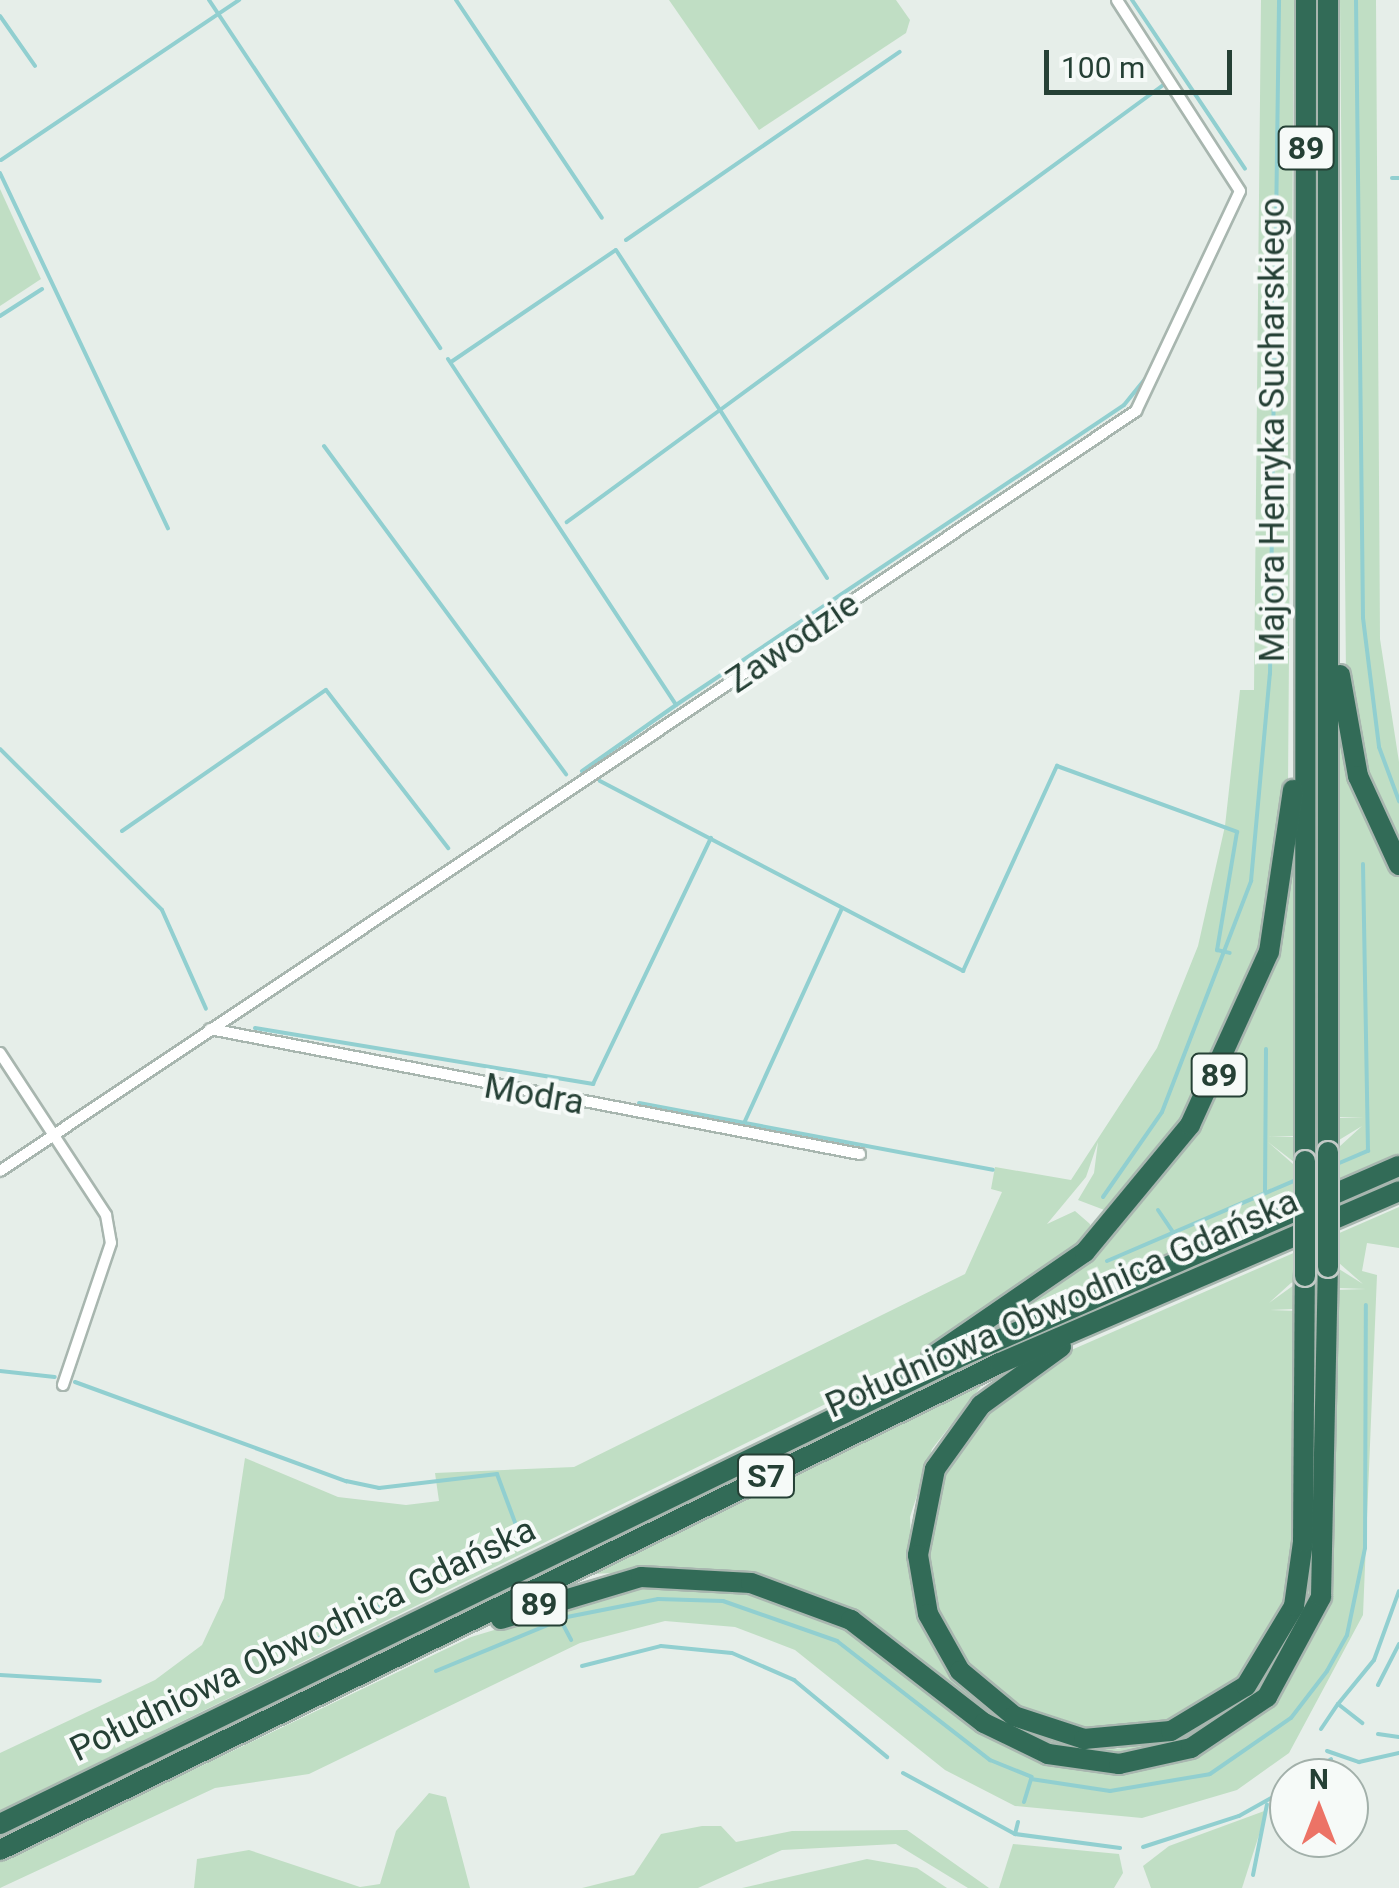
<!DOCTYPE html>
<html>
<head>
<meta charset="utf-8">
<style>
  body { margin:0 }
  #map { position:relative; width:1399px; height:1888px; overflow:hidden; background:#e6eee9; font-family:Roboto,sans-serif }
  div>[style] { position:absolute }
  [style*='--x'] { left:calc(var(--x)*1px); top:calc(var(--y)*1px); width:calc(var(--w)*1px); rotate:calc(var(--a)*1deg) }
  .green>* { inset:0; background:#c0dec4 }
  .stream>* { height:4px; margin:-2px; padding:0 2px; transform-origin:2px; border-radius:2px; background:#91cfd0 }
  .roads { filter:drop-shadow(2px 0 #a8b6af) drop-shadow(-2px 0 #a8b6af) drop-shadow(0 2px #a8b6af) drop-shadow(0 -2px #a8b6af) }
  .street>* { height:10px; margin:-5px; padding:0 5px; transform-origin:5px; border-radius:5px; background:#fff }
  .highway>* { height:20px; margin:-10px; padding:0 10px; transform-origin:10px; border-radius:10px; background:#326b57 }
  .bridges { filter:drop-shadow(2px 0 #c2cac6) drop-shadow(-2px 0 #c2cac6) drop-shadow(0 2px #c2cac6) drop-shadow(0 -2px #c2cac6) }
  .highway-bridge>* { height:20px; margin:-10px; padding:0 10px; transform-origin:10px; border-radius:10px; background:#326b57 }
  span { translate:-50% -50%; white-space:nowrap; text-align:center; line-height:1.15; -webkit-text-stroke:8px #f6faf8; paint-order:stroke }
  .shield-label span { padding:2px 8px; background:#f6faf8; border:2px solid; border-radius:8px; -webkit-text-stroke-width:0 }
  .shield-label { font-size:32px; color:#254035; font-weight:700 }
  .street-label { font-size:35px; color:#254035 }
  .north { position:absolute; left:1269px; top:1758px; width:100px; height:100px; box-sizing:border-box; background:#f6faf8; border:2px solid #a2b0aa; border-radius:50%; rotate:0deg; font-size:28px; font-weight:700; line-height:40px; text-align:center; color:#254035 }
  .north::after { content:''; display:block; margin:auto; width:35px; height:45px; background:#ec7366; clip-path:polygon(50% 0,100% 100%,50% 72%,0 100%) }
  .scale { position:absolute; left:1044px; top:50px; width:188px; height:45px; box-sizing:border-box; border:5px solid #254035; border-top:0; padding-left:12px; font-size:30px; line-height:35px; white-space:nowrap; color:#254035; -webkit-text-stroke:8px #f6faf8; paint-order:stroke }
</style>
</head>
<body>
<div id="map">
  <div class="green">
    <div style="clip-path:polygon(669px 0,896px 0,910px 20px,906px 33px,759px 130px)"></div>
    <div style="clip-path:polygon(1261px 0,1294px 0,1288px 786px,1268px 931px,1189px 1115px,1107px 1211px,1078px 1200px,1094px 1173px,1098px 1142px,1086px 1177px,1047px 1224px,1075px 1211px,1090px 1224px,1090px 1239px,941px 1347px,0 1811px,0 1753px,155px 1680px,202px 1645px,224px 1598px,245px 1458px,338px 1497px,406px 1505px,439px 1501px,435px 1473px,574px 1467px,965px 1274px,1002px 1192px,991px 1189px,995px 1167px,1071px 1180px,1157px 1048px,1198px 946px,1225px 826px,1240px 690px,1254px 690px)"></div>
    <div style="clip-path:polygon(1314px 0,1321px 0,1313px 1136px)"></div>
    <div style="clip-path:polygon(1340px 0,1376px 0,1380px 639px,1399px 762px,1399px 853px,1368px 788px,1346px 678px)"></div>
    <div style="clip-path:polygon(0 189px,41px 279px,0 306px)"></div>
    <div style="clip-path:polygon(1335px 706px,1399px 874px,1399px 1155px,1011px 1321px,1146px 1196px,1213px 1099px,1260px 995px,1294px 856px,1297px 1136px,1268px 1136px,1293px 1137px,1294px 1162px,1268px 1142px,1293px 1164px,1339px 1147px,1362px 1126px,1339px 1140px,1339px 1118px,1364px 1117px,1336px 1117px)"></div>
    <div style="clip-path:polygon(1399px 1175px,1005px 1353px,0 1841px,0 1833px,1002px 1346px)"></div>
    <div style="clip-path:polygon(1399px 1207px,1399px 1248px,1367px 1243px,1362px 1271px,1377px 1275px,1363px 1615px,1289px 1753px,1237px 1790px,1142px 1818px,1015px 1806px,945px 1770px,795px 1650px,735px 1627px,665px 1621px,580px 1643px,309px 1774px,215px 1788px,0 1888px,0 1862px,471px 1637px,644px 1585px,756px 1592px,849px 1629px,983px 1733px,1042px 1761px,1119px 1772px,1202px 1752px,1273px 1701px,1321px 1623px,1334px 1551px,1335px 1290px,1366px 1289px,1339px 1288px,1339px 1269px,1363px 1284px,1339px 1263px,1291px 1283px,1269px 1303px,1294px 1285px,1293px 1309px,1270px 1310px,1297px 1311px,1297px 1512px,1286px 1601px,1257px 1660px,1229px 1689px,1166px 1724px,1087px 1731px,1016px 1706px,966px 1664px,937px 1613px,926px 1563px,930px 1502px,961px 1434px,1053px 1358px)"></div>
    <div style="clip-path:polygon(1313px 1291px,1313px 1591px,1285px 1659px,1255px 1697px,1193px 1738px,1118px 1755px,1063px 1749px,1010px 1729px,877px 1627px,797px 1588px,710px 1569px,591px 1574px,983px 1384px,932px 1449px,910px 1517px,913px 1589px,938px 1652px,980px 1701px,1038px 1736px,1117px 1749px,1191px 1732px,1267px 1674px,1304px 1602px)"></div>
    <div style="clip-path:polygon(429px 1793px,446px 1797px,470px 1888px,194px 1888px,197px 1859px,249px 1850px,360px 1887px,380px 1884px,396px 1831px)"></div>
    <div style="clip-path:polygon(1267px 1810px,1242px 1888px,1151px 1888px,1143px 1866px,1169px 1846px)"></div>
    <div style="clip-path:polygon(702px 1826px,721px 1826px,736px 1842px,792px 1831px,907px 1830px,989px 1888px,968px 1888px,896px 1844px,782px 1850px,698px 1888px,582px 1888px,634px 1875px,661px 1834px)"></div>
    <div style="clip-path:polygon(1013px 1844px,1119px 1854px,1123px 1873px,1114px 1888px,999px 1888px)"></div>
    <div style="clip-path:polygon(867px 1859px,917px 1868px,947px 1888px,742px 1888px)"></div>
  </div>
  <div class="stream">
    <div style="--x:209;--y:0;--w:418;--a:56.4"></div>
    <div style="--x:456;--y:0;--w:262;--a:56.2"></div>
    <div style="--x:1132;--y:0;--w:203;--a:56.2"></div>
    <div style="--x:1356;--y:0;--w:618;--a:89.35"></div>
    <div style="--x:1363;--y:618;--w:130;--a:82.9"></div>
    <div style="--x:1379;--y:747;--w:58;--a:69.7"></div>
    <div style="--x:0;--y:16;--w:61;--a:55"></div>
    <div style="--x:1;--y:160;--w:287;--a:-33.9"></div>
    <div style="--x:0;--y:173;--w:393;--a:64.7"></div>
    <div style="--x:1392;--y:178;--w:7;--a:0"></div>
    <div style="--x:626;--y:240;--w:332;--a:-34.5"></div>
    <div style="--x:0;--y:316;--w:50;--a:-32.7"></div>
    <div style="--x:448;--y:359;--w:414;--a:56.6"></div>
    <div style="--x:676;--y:705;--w:115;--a:144.9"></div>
    <div style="--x:451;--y:362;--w:199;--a:-34.2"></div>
    <div style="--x:616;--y:250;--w:191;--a:57"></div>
    <div style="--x:720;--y:410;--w:190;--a:143.8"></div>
    <div style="--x:324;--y:446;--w:408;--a:53.6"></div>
    <div style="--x:827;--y:578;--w:199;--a:-122.5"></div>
    <div style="--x:720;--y:410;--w:553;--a:-36.25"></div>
    <div style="--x:676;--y:705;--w:539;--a:-33.81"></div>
    <div style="--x:1124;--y:405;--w:36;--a:-51"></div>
    <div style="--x:0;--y:749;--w:228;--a:44.8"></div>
    <div style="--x:162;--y:910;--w:108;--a:66"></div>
    <div style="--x:600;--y:781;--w:410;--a:27.6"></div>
    <div style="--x:963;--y:971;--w:226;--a:-65.4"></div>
    <div style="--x:1057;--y:766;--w:192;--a:20.1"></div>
    <div style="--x:1237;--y:832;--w:120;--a:99.6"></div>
    <div style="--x:1217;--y:950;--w:13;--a:13"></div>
    <div style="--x:122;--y:831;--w:248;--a:-34.7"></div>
    <div style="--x:326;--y:690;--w:200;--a:52.3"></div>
    <div style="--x:255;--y:1028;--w:343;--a:9.4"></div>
    <div style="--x:593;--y:1084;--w:273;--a:-64.4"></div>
    <div style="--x:639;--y:1103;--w:360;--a:10.7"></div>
    <div style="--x:745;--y:1121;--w:234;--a:-65.5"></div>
    <div style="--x:1337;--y:1164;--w:34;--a:-23"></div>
    <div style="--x:1368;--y:1151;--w:287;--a:-91"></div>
    <div style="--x:1265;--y:1192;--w:143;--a:-89.6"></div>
    <div style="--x:1103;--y:1197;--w:103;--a:-55.2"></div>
    <div style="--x:1162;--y:1112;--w:248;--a:-68.9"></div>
    <div style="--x:1251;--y:881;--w:208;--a:-84.8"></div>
    <div style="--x:1270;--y:674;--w:674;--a:-89.23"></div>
    <div style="--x:1158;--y:1210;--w:25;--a:56"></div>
    <div style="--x:1107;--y:1261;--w:206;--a:-23.2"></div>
    <div style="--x:0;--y:1371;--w:55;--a:6.2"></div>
    <div style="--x:75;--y:1382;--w:289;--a:20.1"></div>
    <div style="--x:346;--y:1481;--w:34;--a:12"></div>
    <div style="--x:379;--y:1488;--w:119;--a:-6.8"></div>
    <div style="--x:497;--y:1474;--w:66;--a:69.6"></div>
    <div style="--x:559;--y:1617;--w:26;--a:62"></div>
    <div style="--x:309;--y:1643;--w:102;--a:-27.3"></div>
    <div style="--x:582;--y:1666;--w:81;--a:-14.2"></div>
    <div style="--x:661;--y:1646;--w:71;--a:5.6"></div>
    <div style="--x:732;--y:1653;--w:68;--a:23.5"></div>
    <div style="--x:794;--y:1680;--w:121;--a:39.6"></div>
    <div style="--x:436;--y:1671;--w:142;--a:-22.4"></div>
    <div style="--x:567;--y:1617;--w:93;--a:-11.2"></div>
    <div style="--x:658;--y:1599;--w:65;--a:1.8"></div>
    <div style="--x:723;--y:1601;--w:121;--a:19.3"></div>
    <div style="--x:837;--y:1641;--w:194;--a:37.9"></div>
    <div style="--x:990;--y:1760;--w:45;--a:22"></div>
    <div style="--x:0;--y:1675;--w:100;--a:3.4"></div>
    <div style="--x:1378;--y:1685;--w:46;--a:-62.9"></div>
    <div style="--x:1338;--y:1704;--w:57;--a:-50.7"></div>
    <div style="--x:1374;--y:1660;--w:73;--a:-70.1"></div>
    <div style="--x:1321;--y:1729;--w:30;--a:-56"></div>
    <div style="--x:1338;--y:1704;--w:31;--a:38"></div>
    <div style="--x:1378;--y:1734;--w:21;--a:8"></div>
    <div style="--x:1327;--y:1751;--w:34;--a:19"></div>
    <div style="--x:1359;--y:1762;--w:41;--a:-12.7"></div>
    <div style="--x:903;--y:1773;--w:128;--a:28.6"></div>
    <div style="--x:1304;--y:1778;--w:33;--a:-35"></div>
    <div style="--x:1024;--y:1802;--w:24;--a:-73"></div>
    <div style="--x:1031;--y:1779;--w:80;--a:8.6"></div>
    <div style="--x:1110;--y:1791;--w:101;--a:-9.6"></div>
    <div style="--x:1210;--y:1774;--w:98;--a:-34.7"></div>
    <div style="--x:1291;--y:1718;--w:59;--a:-52.5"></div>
    <div style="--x:1327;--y:1671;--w:41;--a:-60.9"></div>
    <div style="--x:1347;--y:1635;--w:89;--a:-78.3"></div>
    <div style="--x:1365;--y:1548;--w:243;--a:-89.8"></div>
    <div style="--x:1018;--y:1822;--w:12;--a:104"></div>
    <div style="--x:1015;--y:1834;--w:106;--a:7.6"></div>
    <div style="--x:1143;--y:1847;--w:101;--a:-17.9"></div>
    <div style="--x:1239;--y:1816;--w:57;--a:-29.2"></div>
    <div style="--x:1253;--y:1875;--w:72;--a:-78.8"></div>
  </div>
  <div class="roads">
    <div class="street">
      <div style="--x:210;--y:1029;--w:662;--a:10.89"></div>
      <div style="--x:0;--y:1053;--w:194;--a:56.8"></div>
      <div style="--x:106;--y:1215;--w:28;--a:80"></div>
      <div style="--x:111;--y:1243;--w:150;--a:108.7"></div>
      <div style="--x:0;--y:1171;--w:1367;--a:-33.78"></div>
      <div style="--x:1136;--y:411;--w:243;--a:-64.7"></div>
      <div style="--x:1240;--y:191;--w:227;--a:-122.8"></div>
    </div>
    <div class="highway">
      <div style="--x:1340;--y:675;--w:103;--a:79.9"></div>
      <div style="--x:1358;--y:776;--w:98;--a:65.3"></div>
      <div style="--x:1328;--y:1152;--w:1152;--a:-90"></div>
      <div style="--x:1305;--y:1161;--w:1161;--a:-89.95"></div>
      <div style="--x:1061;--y:1347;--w:99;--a:144.1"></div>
      <div style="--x:981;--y:1405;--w:79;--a:125.7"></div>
      <div style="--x:935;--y:1469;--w:88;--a:101.2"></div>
      <div style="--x:918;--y:1555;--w:60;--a:80.4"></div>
      <div style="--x:928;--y:1614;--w:65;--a:60.7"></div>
      <div style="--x:960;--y:1671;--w:70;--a:39.8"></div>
      <div style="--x:1014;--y:1716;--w:74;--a:18.2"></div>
      <div style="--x:1084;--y:1739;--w:87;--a:-5.3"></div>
      <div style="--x:1171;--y:1731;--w:87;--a:-31"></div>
      <div style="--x:1246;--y:1686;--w:93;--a:-59"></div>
      <div style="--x:1294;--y:1606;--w:65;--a:-82"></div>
      <div style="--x:1303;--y:1542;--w:266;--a:-89.6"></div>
      <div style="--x:932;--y:1357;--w:186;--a:-34.5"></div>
      <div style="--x:1085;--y:1252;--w:165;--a:-50.4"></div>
      <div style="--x:1190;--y:1125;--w:190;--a:-65.5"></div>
      <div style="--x:1269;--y:952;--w:164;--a:-81.6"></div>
      <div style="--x:501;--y:1619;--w:146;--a:-16.7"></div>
      <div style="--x:641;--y:1577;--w:110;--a:3.1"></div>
      <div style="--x:751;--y:1583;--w:107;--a:20.3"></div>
      <div style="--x:851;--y:1620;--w:168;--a:37.8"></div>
      <div style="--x:984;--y:1723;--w:71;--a:25.8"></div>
      <div style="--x:1048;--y:1754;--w:72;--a:8"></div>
      <div style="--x:1119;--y:1764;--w:74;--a:-12.5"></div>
      <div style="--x:1191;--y:1748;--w:92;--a:-33.9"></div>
      <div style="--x:1267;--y:1697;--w:114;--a:-61.6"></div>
      <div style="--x:1321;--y:1597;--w:330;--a:-88.8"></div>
      <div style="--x:0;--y:1824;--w:1072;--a:-25.94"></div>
      <div style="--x:964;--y:1355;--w:474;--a:-23.5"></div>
      <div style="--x:0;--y:1850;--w:1112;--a:-25.97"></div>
      <div style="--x:1000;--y:1363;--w:434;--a:-23.3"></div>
    </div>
  </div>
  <div class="bridges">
    <div class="highway-bridge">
      <div style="--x:1328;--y:1152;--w:115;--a:90"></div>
      <div style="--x:1305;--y:1276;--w:115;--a:-90"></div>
    </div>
  </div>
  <div class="shield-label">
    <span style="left:1306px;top:148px">89</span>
    <span style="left:1219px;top:1075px">89</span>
    <span style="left:766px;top:1476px">S7</span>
    <span style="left:539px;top:1604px">89</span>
  </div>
  <div class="street-label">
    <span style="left:1273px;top:430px;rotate:-90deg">Majora Henryka Sucharskiego</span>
    <span style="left:793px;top:643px;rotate:-34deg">Zawodzie</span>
    <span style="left:534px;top:1095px;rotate:10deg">Modra</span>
    <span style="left:1062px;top:1304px;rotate:-24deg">Południowa Obwodnica Gdańska</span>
    <span style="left:303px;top:1640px;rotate:-26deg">Południowa Obwodnica Gdańska</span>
  </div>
  <div class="north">N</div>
  <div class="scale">100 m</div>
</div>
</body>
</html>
